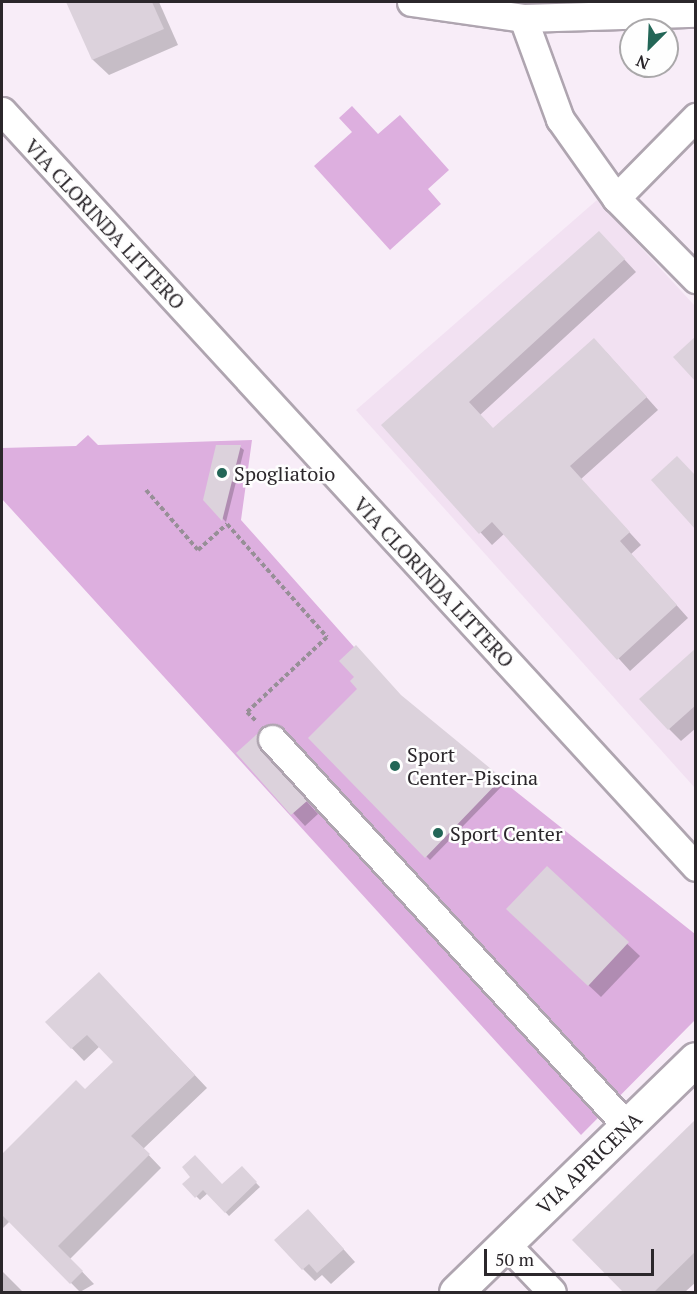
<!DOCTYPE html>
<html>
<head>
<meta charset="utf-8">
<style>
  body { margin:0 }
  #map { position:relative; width:697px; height:1294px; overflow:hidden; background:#f8edf8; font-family:"PT Serif",serif }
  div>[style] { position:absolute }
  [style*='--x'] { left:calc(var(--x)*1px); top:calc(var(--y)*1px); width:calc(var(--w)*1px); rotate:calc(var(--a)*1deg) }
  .built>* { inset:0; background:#f2e1f2 }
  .green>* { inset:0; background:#ddafdf }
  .shadow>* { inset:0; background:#0003 }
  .building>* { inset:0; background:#dcd2dc }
  .path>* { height:4px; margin-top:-2px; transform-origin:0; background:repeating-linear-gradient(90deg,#978f97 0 4.5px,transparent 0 7.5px) }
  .roads { filter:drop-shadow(2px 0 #afa5b0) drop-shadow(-2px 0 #afa5b0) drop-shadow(0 2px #afa5b0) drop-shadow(0 -2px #afa5b0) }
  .minor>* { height:27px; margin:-13.5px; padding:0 13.5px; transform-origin:13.5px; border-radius:13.5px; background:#fff }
  .major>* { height:33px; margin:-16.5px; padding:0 16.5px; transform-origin:16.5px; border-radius:16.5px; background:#fff }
  .dots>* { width:16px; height:16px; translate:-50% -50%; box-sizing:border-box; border:3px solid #fefefe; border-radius:50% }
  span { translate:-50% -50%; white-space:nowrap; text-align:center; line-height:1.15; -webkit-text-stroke:5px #fefefe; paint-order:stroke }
  .street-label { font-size:20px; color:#2b272b }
  .poi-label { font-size:20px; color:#2b272b }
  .left { translate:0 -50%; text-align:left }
  .frame { position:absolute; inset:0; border:3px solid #2b272b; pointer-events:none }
  .north { position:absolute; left:619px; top:18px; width:60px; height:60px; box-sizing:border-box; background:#fefefe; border:2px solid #aaa8aa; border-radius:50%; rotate:204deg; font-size:16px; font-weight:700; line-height:24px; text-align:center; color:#2b272b }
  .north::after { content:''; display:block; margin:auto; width:21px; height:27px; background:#236657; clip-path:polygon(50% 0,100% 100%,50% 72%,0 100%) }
  .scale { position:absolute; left:484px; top:1249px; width:170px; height:27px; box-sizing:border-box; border:3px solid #2b272b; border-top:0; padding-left:8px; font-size:18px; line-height:21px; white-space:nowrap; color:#2b272b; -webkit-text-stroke:4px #fefefe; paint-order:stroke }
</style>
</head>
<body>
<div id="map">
  <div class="built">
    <div style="clip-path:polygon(597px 200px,695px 306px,695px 788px,356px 410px)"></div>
  </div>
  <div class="green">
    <div style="clip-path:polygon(352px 106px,378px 134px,400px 115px,449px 170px,428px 189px,441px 204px,390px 250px,314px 166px,352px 132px,339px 118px)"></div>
    <div style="clip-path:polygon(88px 435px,98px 445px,252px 440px,241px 520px,402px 701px,695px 934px,695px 1020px,581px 1135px,2px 499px,2px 448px,76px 446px)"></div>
  </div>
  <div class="shadow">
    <div style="clip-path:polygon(68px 2px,159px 2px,178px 45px,109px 75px,93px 60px)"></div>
    <div style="clip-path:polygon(611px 245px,636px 272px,480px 415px,494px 430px,606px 352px,658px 410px,581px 479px,641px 545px,631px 554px,688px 618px,630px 671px,505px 533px,492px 545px,383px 425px)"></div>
    <div style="clip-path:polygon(240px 447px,244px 450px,226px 522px,205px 500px)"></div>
    <div style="clip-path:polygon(696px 650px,696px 728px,681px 741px,669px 729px)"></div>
    <div style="clip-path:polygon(402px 698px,505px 783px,430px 860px,310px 738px)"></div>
    <div style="clip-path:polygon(257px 736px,269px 748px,272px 763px,318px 814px,305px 826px,238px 753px)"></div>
    <div style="clip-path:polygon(547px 868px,640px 956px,601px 997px,520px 921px)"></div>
    <div style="clip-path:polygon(111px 986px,207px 1088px,143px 1149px,161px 1168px,70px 1259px,94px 1284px,80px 1292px,10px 1221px,2px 1229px,2px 1156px,76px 1082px,85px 1091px,115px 1062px,100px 1046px,84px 1061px,47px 1022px)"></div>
    <div style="clip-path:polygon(696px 1121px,696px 1282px,685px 1292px,626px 1292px)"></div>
    <div style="clip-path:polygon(242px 1168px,260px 1187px,229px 1216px,208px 1193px,200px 1200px,184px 1184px,222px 1186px)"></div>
    <div style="clip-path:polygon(320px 1223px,355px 1262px,331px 1284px,322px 1275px,315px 1281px,303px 1269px)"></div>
    <div style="clip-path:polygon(2px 1271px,23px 1292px,2px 1292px)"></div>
  </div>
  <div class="building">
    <div style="clip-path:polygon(66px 2px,152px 2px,164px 29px,92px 60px)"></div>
    <div style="clip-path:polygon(599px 231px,625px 259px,469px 402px,493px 428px,594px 338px,647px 397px,570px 466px,630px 532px,620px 541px,677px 605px,617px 660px,492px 522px,479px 534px,381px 425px)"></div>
    <div style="clip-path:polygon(696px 336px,696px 382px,673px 357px)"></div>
    <div style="clip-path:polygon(216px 445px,241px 445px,222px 521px,203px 500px)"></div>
    <div style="clip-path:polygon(677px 456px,696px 476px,696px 530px,651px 480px)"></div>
    <div style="clip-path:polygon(356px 645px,401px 695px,502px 778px,425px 858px,308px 738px,357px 689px,350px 681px,354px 677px,339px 661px)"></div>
    <div style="clip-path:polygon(696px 648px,696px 705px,668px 730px,639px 699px)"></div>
    <div style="clip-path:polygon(257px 734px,260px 750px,307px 801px,291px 815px,236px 753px)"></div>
    <div style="clip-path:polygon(547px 866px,629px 942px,588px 986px,506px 909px)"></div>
    <div style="clip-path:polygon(99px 972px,195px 1075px,131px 1136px,150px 1154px,58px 1246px,83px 1271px,70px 1284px,2px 1215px,2px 1154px,76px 1080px,85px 1089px,113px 1062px,87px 1035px,71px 1049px,45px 1022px)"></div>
    <div style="clip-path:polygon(696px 1119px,696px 1251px,653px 1293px,624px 1293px,572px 1240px)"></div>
    <div style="clip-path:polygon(195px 1155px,222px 1184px,242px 1166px,257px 1182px,225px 1213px,203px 1190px,195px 1198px,182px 1184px,190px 1177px,182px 1167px)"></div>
    <div style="clip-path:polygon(308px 1209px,344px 1249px,317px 1273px,309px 1264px,302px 1270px,274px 1240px)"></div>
  </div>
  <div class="path">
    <div style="--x:146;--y:490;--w:79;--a:49.1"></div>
    <div style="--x:198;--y:550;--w:39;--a:-42"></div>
    <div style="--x:227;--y:524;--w:151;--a:48.5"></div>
    <div style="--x:327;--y:637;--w:110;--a:136.8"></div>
    <div style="--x:247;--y:712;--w:13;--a:45"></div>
  </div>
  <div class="roads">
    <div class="minor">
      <div style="--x:411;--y:2;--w:113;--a:8.1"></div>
      <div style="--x:523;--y:18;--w:173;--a:-1.7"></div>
      <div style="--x:523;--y:18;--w:108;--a:69.9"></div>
      <div style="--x:560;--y:119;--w:97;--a:54.7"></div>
      <div style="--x:616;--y:198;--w:114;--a:45.4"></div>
      <div style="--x:2;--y:111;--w:1026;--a:47.45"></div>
      <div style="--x:616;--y:198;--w:114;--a:-45.4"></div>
      <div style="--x:272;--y:739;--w:525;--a:47.47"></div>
      <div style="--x:506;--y:1244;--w:66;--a:46.2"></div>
    </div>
    <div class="major">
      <div style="--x:456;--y:1292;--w:334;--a:-44.2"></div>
    </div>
  </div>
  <div class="dots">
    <div style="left:222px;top:473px;background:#236657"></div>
    <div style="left:395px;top:766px;background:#236657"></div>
    <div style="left:438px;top:833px;background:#236657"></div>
  </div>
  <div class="street-label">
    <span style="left:105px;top:224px;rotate:47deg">VIA CLORINDA LITTERO</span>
    <span style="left:434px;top:582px;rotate:47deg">VIA CLORINDA LITTERO</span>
    <span style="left:589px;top:1163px;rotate:-44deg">VIA APRICENA</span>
  </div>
  <div class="poi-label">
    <span class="left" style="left:234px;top:473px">Spogliatoio</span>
    <span class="left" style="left:407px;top:766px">Sport<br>Center-Piscina</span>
    <span class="left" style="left:450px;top:833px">Sport Center</span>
  </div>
  <div class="frame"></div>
  <div class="north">N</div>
  <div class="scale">50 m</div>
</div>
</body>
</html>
